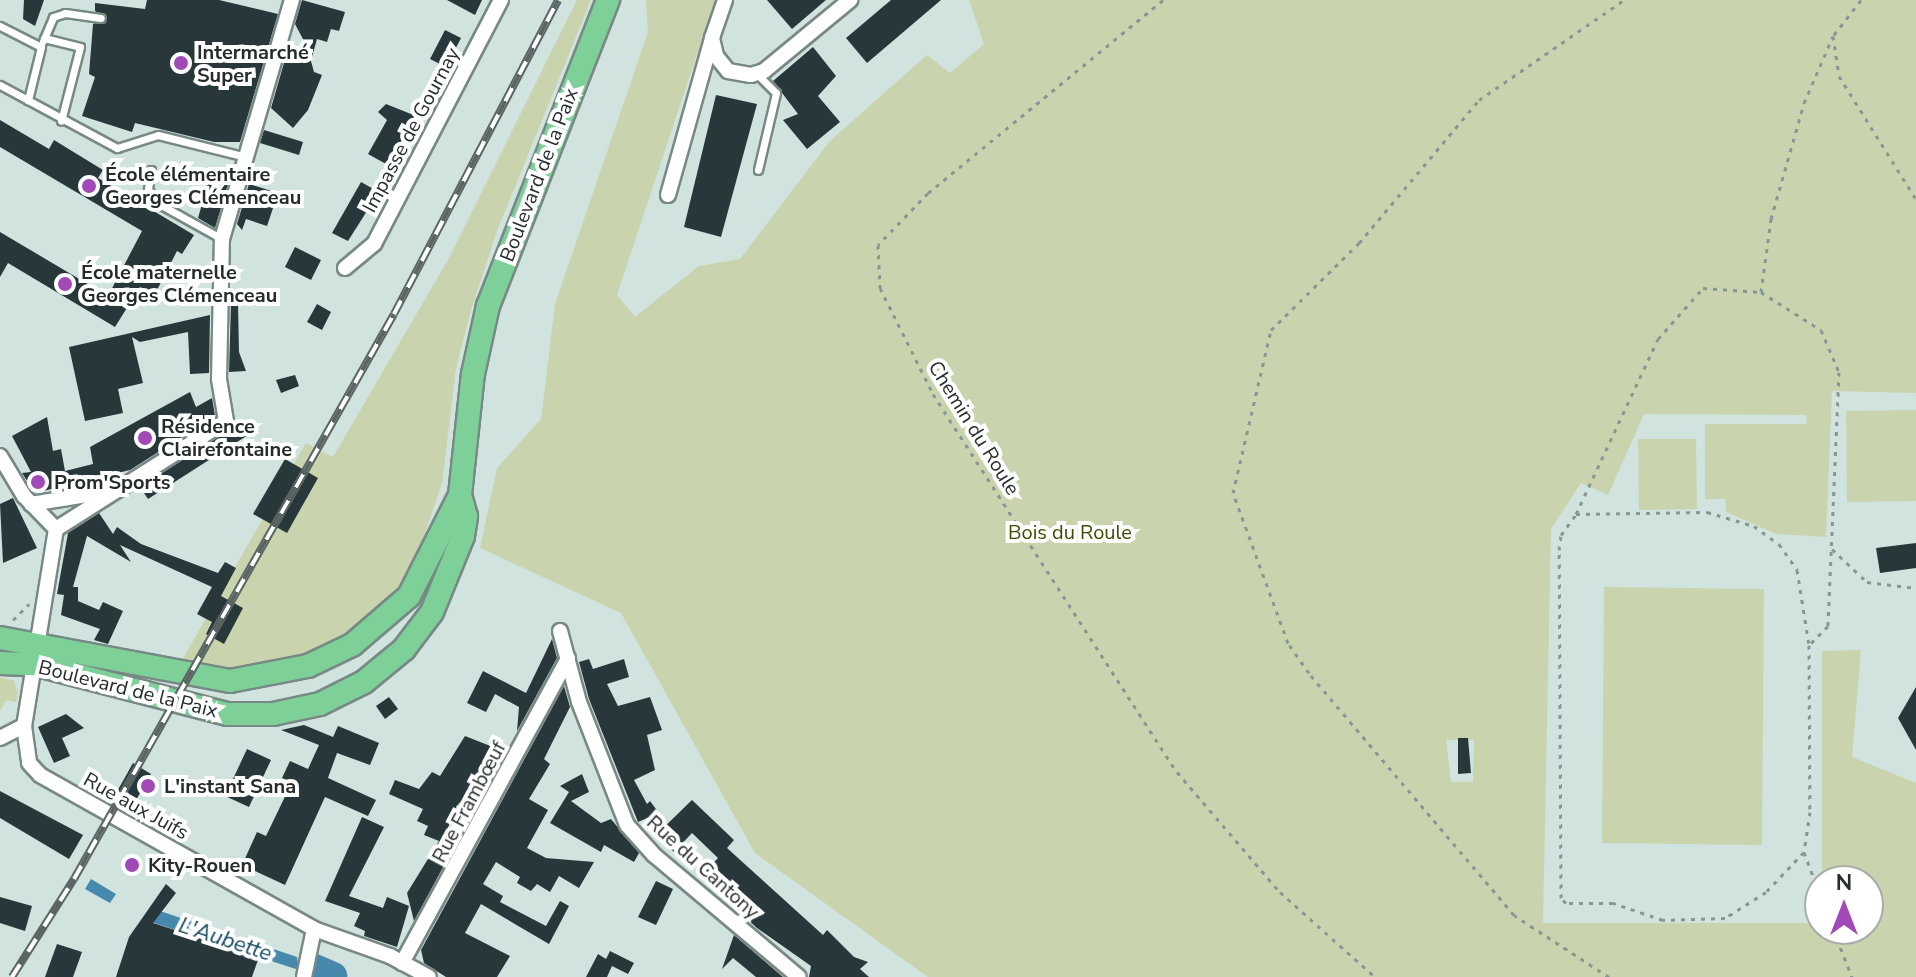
<!DOCTYPE html>
<html>
<head>
<meta charset="utf-8">
<style>
  body { margin:0 }
  #map { position:relative; width:1916px; height:977px; overflow:hidden; background:#d0e3de; font-family:"Nunito Sans",sans-serif }
  div>[style] { position:absolute }
  [style*='--x'] { left:calc(var(--x)*1px); top:calc(var(--y)*1px); width:calc(var(--w)*1px); rotate:calc(var(--a)*1deg) }
  .green>* { inset:0; background:#c9d4ae }
  .water>* { inset:0; background:#4789ac }
  .river>* { height:28px; margin:-14px; padding:0 14px; transform-origin:14px; border-radius:14px; background:#4789ac }
  .building>* { inset:0; background:#28383a }
  .path>* { height:3px; margin-top:-1.5px; transform-origin:0; background:repeating-linear-gradient(90deg,#899794 0 4px,transparent 0 10px) }
  .roads { filter:drop-shadow(2px 0 #788985) drop-shadow(-2px 0 #788985) drop-shadow(0 2px #788985) drop-shadow(0 -2px #788985) }
  .service>* { height:7px; margin:-3.5px; padding:0 3.5px; transform-origin:3.5px; border-radius:3.5px; background:#fff }
  .minor>* { height:14px; margin:-7px; padding:0 7px; transform-origin:7px; border-radius:7px; background:#fff }
  .primary>* { height:22px; margin:-11px; padding:0 11px; transform-origin:11px; border-radius:11px; background:#7dd098 }
  .rail>* { height:8px; margin-top:-4px; transform-origin:0; background:repeating-linear-gradient(90deg,#fff 0 15px,#5b6664 0 30px); box-sizing:border-box; border-block:2px solid #5b6664 }
  .dots>* { width:22px; height:22px; translate:-50% -50%; box-sizing:border-box; border:4px solid #fff; border-radius:50% }
  span { translate:-50% -50%; white-space:nowrap; text-align:center; line-height:1.15; -webkit-text-stroke:8px #fff; paint-order:stroke }
  .poi-label { font-size:20px; color:#252c2b; font-weight:700 }
  .left { translate:0 -50%; text-align:left }
  .street-label { font-size:20px; color:#252c2b }
  .park-label { font-size:20px; color:#3f4c01 }
  .water-label { font-size:22px; color:#164b65; font-style:italic }
  .north { position:absolute; left:1804px; top:865px; width:80px; height:80px; box-sizing:border-box; background:#fff; border:2px solid #a8abaa; border-radius:50%; rotate:0deg; font-size:22px; font-weight:700; line-height:32px; text-align:center; color:#252c2b }
  .north::after { content:''; display:block; margin:auto; width:28px; height:36px; background:#a14ab7; clip-path:polygon(50% 0,100% 100%,50% 72%,0 100%) }
</style>
</head>
<body>
<div id="map">
  <div class="green">
    <div style="clip-path:polygon(577px 0,591px 0,497px 231px,471px 310px,456px 369px,442px 483px,415px 563px,386px 603px,319px 651px,279px 665px,234px 671px,178px 667px,306px 443px,333px 457px,449px 258px)"></div>
    <div style="clip-path:polygon(evenodd,646px 0,715px 0,617px 295px,635px 317px,699px 266px,740px 259px,829px 142px,927px 55px,950px 73px,984px 44px,969px 0,1916px 0,1916px 393px,1832px 391px,1826px 537px,1776px 534px,1726px 512px,1725px 499px,1705px 499px,1705px 424px,1807px 424px,1806px 415px,1644px 414px,1608px 495px,1581px 483px,1551px 529px,1543px 923px,1820px 923px,1820px 929px,1868px 929px,1868px 881px,1822px 881px,1822px 651px,1861px 650px,1852px 757px,1916px 783px,1916px 977px,928px 977px,755px 853px,621px 613px,480px 548px,497px 468px,541px 419px,555px 304px,648px 32px,646px 0,1446px 740px,1474px 740px,1473px 782px,1451px 782px,1446px 740px)"></div>
    <div style="clip-path:polygon(1916px 410px,1916px 501px,1847px 502px,1846px 411px)"></div>
    <div style="clip-path:polygon(1638px 439px,1696px 439px,1697px 509px,1639px 510px)"></div>
    <div style="clip-path:polygon(1604px 587px,1764px 589px,1762px 845px,1602px 843px)"></div>
    <div style="clip-path:polygon(0 677px,14px 681px,18px 693px,16px 702px,6px 700px,0 711px)"></div>
  </div>
  <div class="water">
    <div style="clip-path:polygon(91px 879px,116px 894px,110px 903px,85px 889px)"></div>
    <div style="clip-path:polygon(157px 910px,297px 957px,299px 970px,148px 921px)"></div>
  </div>
  <div class="river">
    <div style="--x:315;--y:968;--w:20;--a:24"></div>
  </div>
  <div class="building">
    <div style="clip-path:polygon(24px 0,44px 0,35px 26px,23px 19px)"></div>
    <div style="clip-path:polygon(147px 0,219px 0,278px 14px,240px 142px,214px 142px,135px 123px,132px 132px,82px 116px,95px 77px,89px 74px,93px 24px,107px 18px,95px 11px,95px 3px,145px 9px)"></div>
    <div style="clip-path:polygon(302px 0,345px 12px,339px 31px,331px 29px,327px 42px,317px 39px,312px 57px,307px 47px,314px 72px,322px 75px,308px 110px,293px 128px,271px 108px,286px 56px,299px 59px,304px 41px,295px 24px)"></div>
    <div style="clip-path:polygon(447px 0,482px 0,475px 15px)"></div>
    <div style="clip-path:polygon(767px 0,826px 0,792px 29px)"></div>
    <div style="clip-path:polygon(891px 0,941px 0,867px 63px,846px 38px)"></div>
    <div style="clip-path:polygon(445px 30px,461px 38px,446px 67px,430px 59px)"></div>
    <div style="clip-path:polygon(813px 47px,836px 76px,818px 96px,840px 122px,807px 149px,783px 120px,798px 114px,773px 81px)"></div>
    <div style="clip-path:polygon(716px 95px,757px 104px,721px 237px,684px 227px)"></div>
    <div style="clip-path:polygon(386px 104px,421px 118px,402px 161px,390px 155px,386px 164px,368px 154px,387px 120px,378px 112px)"></div>
    <div style="clip-path:polygon(0 120px,49px 149px,54px 140px,103px 170px,98px 178px,194px 235px,182px 254px,177px 251px,155px 294px,140px 287px,115px 327px,8px 263px,0 277px,0 232px,108px 296px,142px 231px,0 147px)"></div>
    <div style="clip-path:polygon(264px 130px,303px 142px,299px 155px,260px 143px)"></div>
    <div style="clip-path:polygon(212px 169px,231px 174px,215px 228px,198px 218px)"></div>
    <div style="clip-path:polygon(361px 182px,379px 192px,348px 241px,332px 233px)"></div>
    <div style="clip-path:polygon(249px 184px,278px 193px,267px 226px,246px 219px,242px 230px,237px 224px)"></div>
    <div style="clip-path:polygon(295px 247px,321px 260px,311px 280px,285px 267px)"></div>
    <div style="clip-path:polygon(231px 304px,238px 304px,239px 352px,246px 371px,229px 372px)"></div>
    <div style="clip-path:polygon(317px 304px,331px 312px,322px 330px,307px 322px)"></div>
    <div style="clip-path:polygon(210px 315px,209px 373px,190px 374px,188px 332px,140px 342px,132px 337px,143px 383px,118px 389px,123px 413px,85px 421px,69px 347px)"></div>
    <div style="clip-path:polygon(295px 375px,299px 386px,281px 393px,276px 380px)"></div>
    <div style="clip-path:polygon(190px 392px,196px 407px,212px 398px,215px 416px,130px 470px,35px 493px,22px 473px,31px 472px,12px 436px,47px 417px,53px 451px,61px 449px,65px 471px,93px 464px,90px 447px)"></div>
    <div style="clip-path:polygon(234px 427px,248px 435px,148px 499px,140px 487px)"></div>
    <div style="clip-path:polygon(285px 459px,318px 478px,287px 533px,253px 514px)"></div>
    <div style="clip-path:polygon(13px 498px,37px 548px,3px 563px,0 504px)"></div>
    <div style="clip-path:polygon(99px 513px,113px 534px,117px 527px,141px 544px,218px 573px,225px 562px,236px 568px,221px 596px,243px 608px,224px 644px,206px 634px,212px 622px,197px 614px,212px 587px,120px 545px,131px 562px,87px 536px,73px 587px,78px 587px,78px 601px,99px 610px,103px 602px,123px 611px,108px 644px,94px 640px,100px 629px,61px 615px,64px 595px,57px 594px,68px 533px)"></div>
    <div style="clip-path:polygon(1916px 543px,1916px 568px,1880px 573px,1876px 548px)"></div>
    <div style="clip-path:polygon(552px 639px,557px 658px,517px 731px,519px 707px,495px 694px,486px 712px,467px 703px,483px 671px,526px 693px)"></div>
    <div style="clip-path:polygon(589px 659px,593px 669px,624px 659px,629px 677px,607px 684px,618px 706px,650px 697px,662px 730px,647px 735px,655px 770px,634px 780px,647px 804px,650px 801px,659px 813px,638px 822px,589px 699px,579px 662px)"></div>
    <div style="clip-path:polygon(564px 686px,570px 707px,544px 759px,550px 764px,529px 799px,548px 810px,527px 848px,546px 858px,594px 862px,579px 888px,559px 876px,550px 892px,537px 884px,531px 891px,517px 883px,520px 877px,496px 862px,483px 884px,503px 896px,500px 902px,546px 926px,560px 901px,569px 906px,549px 944px,481px 904px,465px 933px,510px 956px,497px 977px,446px 977px,424px 963px,421px 950px)"></div>
    <div style="clip-path:polygon(1916px 687px,1916px 750px,1898px 718px)"></div>
    <div style="clip-path:polygon(389px 697px,398px 709px,385px 719px,376px 706px)"></div>
    <div style="clip-path:polygon(66px 714px,84px 728px,62px 738px,70px 756px,54px 763px,38px 727px)"></div>
    <div style="clip-path:polygon(304px 725px,333px 737px,338px 726px,379px 743px,370px 765px,337px 753px,328px 778px,376px 800px,368px 816px,325px 797px,285px 885px,242px 865px,257px 832px,266px 836px,292px 782px,282px 778px,290px 761px,308px 769px,319px 745px,281px 730px)"></div>
    <div style="clip-path:polygon(465px 736px,498px 749px,467px 809px,457px 805px,443px 840px,455px 845px,414px 921px,407px 893px,439px 841px,424px 835px,428px 826px,417px 821px,423px 809px,389px 794px,395px 780px,419px 789px,432px 772px,440px 776px)"></div>
    <div style="clip-path:polygon(1458px 738px,1468px 738px,1471px 773px,1458px 774px)"></div>
    <div style="clip-path:polygon(247px 749px,271px 760px,249px 807px,225px 796px)"></div>
    <div style="clip-path:polygon(133px 763px,151px 774px,132px 807px,114px 797px)"></div>
    <div style="clip-path:polygon(582px 774px,589px 792px,571px 801px,601px 823px,611px 819px,639px 853px,634px 862px,604px 845px,601px 852px,550px 823px,569px 792px,560px 786px)"></div>
    <div style="clip-path:polygon(0 791px,83px 835px,69px 859px,0 818px)"></div>
    <div style="clip-path:polygon(692px 800px,734px 840px,727px 848px,823px 935px,827px 930px,854px 957px,868px 962px,860px 969px,869px 977px,809px 977px,811px 966px,757px 928px,710px 885px,703px 874px,718px 858px,692px 833px,674px 852px,656px 835px)"></div>
    <div style="clip-path:polygon(362px 817px,384px 827px,349px 896px,383px 908px,387px 897px,409px 906px,397px 947px,364px 936px,365px 931px,354px 926px,360px 913px,325px 901px)"></div>
    <div style="clip-path:polygon(656px 881px,673px 889px,656px 925px,638px 917px)"></div>
    <div style="clip-path:polygon(166px 884px,176px 893px,153px 923px,259px 957px,252px 977px,116px 977px,129px 937px)"></div>
    <div style="clip-path:polygon(0 897px,32px 906px,25px 931px,0 923px)"></div>
    <div style="clip-path:polygon(734px 935px,783px 977px,756px 977px,733px 958px,722px 969px)"></div>
    <div style="clip-path:polygon(57px 944px,82px 952px,73px 977px,45px 977px)"></div>
    <div style="clip-path:polygon(610px 951px,634px 963px,628px 974px,612px 966px,607px 977px,586px 977px,598px 954px,606px 959px)"></div>
  </div>
  <div class="path">
    <div style="--x:1163;--y:0;--w:304;--a:140.6"></div>
    <div style="--x:928;--y:193;--w:72;--a:133.9"></div>
    <div style="--x:878;--y:245;--w:43;--a:87.3"></div>
    <div style="--x:880;--y:288;--w:119;--a:63.4"></div>
    <div style="--x:933;--y:394;--w:450;--a:57.2"></div>
    <div style="--x:1177;--y:772;--w:158;--a:49.4"></div>
    <div style="--x:1280;--y:892;--w:127;--a:41.8"></div>
    <div style="--x:1861;--y:0;--w:46;--a:127.9"></div>
    <div style="--x:1833;--y:36;--w:40;--a:81.5"></div>
    <div style="--x:1839;--y:76;--w:145;--a:58"></div>
    <div style="--x:1703;--y:288;--w:58;--a:3.9"></div>
    <div style="--x:1761;--y:292;--w:71;--a:32.3"></div>
    <div style="--x:1821;--y:330;--w:46;--a:66.8"></div>
    <div style="--x:1839;--y:372;--w:254;--a:92.5"></div>
    <div style="--x:1828;--y:626;--w:27;--a:135"></div>
    <div style="--x:1809;--y:645;--w:167;--a:89.7"></div>
    <div style="--x:1810;--y:812;--w:40;--a:98.5"></div>
    <div style="--x:1804;--y:852;--w:55;--a:133.5"></div>
    <div style="--x:1766;--y:892;--w:49;--a:147.6"></div>
    <div style="--x:1725;--y:918;--w:62;--a:178.2"></div>
    <div style="--x:1663;--y:920;--w:53;--a:-161.2"></div>
    <div style="--x:1613;--y:903;--w:47;--a:180"></div>
    <div style="--x:1566;--y:903;--w:7;--a:-135"></div>
    <div style="--x:1561;--y:898;--w:348;--a:-90.3"></div>
    <div style="--x:1559;--y:550;--w:15;--a:-82"></div>
    <div style="--x:1561;--y:535;--w:26;--a:-54"></div>
    <div style="--x:1576;--y:514;--w:193;--a:-64.9"></div>
    <div style="--x:1658;--y:339;--w:68;--a:-48.6"></div>
    <div style="--x:1761;--y:292;--w:74;--a:-82.2"></div>
    <div style="--x:1771;--y:219;--w:121;--a:-74.1"></div>
    <div style="--x:1804;--y:103;--w:73;--a:-66.6"></div>
    <div style="--x:1576;--y:514;--w:131;--a:-0.9"></div>
    <div style="--x:1707;--y:512;--w:49;--a:16.6"></div>
    <div style="--x:1754;--y:526;--w:31;--a:36"></div>
    <div style="--x:1779;--y:544;--w:32;--a:55"></div>
    <div style="--x:1797;--y:570;--w:76;--a:80.9"></div>
    <div style="--x:1832;--y:549;--w:48;--a:43.3"></div>
    <div style="--x:1867;--y:582;--w:49;--a:7"></div>
    <div style="--x:13;--y:620;--w:23;--a:-45"></div>
    <div style="--x:1804;--y:852;--w:46;--a:69.6"></div>
    <div style="--x:1833;--y:929;--w:52;--a:68.4"></div>
    <div style="--x:1609;--y:977;--w:113;--a:-146.9"></div>
    <div style="--x:1514;--y:915;--w:317;--a:-130.3"></div>
    <div style="--x:1309;--y:673;--w:37;--a:-125"></div>
    <div style="--x:1288;--y:643;--w:160;--a:-110.1"></div>
    <div style="--x:1233;--y:493;--w:167;--a:-76.9"></div>
    <div style="--x:1271;--y:330;--w:124;--a:-44.7"></div>
    <div style="--x:1359;--y:243;--w:187;--a:-50"></div>
    <div style="--x:1479;--y:100;--w:176;--a:-34.6"></div>
  </div>
  <div class="roads">
    <div class="service">
      <div style="--x:0;--y:26;--w:46;--a:27.1"></div>
      <div style="--x:41;--y:47;--w:55;--a:103.8"></div>
      <div style="--x:44;--y:38;--w:37;--a:14"></div>
      <div style="--x:80;--y:47;--w:76;--a:104.4"></div>
      <div style="--x:43;--y:41;--w:26;--a:-67"></div>
      <div style="--x:53;--y:17;--w:13;--a:-18"></div>
      <div style="--x:65;--y:13;--w:36;--a:8"></div>
      <div style="--x:756;--y:73;--w:28;--a:45"></div>
      <div style="--x:776;--y:93;--w:79;--a:103.2"></div>
      <div style="--x:0;--y:85;--w:133;--a:28.3"></div>
      <div style="--x:117;--y:148;--w:43;--a:-17.6"></div>
      <div style="--x:158;--y:135;--w:91;--a:14"></div>
      <div style="--x:151;--y:170;--w:20;--a:99"></div>
      <div style="--x:148;--y:190;--w:20;--a:49"></div>
      <div style="--x:161;--y:205;--w:70;--a:29.1"></div>
    </div>
    <div class="minor">
      <div style="--x:725;--y:0;--w:40;--a:108.9"></div>
      <div style="--x:712;--y:38;--w:18;--a:77"></div>
      <div style="--x:716;--y:56;--w:19;--a:51"></div>
      <div style="--x:728;--y:71;--w:23;--a:10"></div>
      <div style="--x:751;--y:75;--w:14;--a:-17"></div>
      <div style="--x:764;--y:71;--w:112;--a:-39.5"></div>
      <div style="--x:668;--y:195;--w:163;--a:-74.3"></div>
      <div style="--x:345;--y:268;--w:38;--a:-40"></div>
      <div style="--x:374;--y:244;--w:275;--a:-62.5"></div>
      <div style="--x:0;--y:456;--w:47;--a:59"></div>
      <div style="--x:24;--y:496;--w:46;--a:45.9"></div>
      <div style="--x:31;--y:504;--w:75;--a:-9.2"></div>
      <div style="--x:56;--y:529;--w:200;--a:99.2"></div>
      <div style="--x:24;--y:726;--w:37;--a:82"></div>
      <div style="--x:29;--y:763;--w:16;--a:47"></div>
      <div style="--x:40;--y:775;--w:314;--a:29.3"></div>
      <div style="--x:314;--y:929;--w:81;--a:19.6"></div>
      <div style="--x:390;--y:956;--w:44;--a:28.3"></div>
      <div style="--x:56;--y:529;--w:201;--a:-32.4"></div>
      <div style="--x:226;--y:421;--w:43;--a:-99.5"></div>
      <div style="--x:219;--y:379;--w:140;--a:-88.8"></div>
      <div style="--x:222;--y:239;--w:249;--a:-73.7"></div>
      <div style="--x:560;--y:631;--w:73;--a:75"></div>
      <div style="--x:579;--y:702;--w:132;--a:68.7"></div>
      <div style="--x:627;--y:825;--w:40;--a:48"></div>
      <div style="--x:654;--y:855;--w:189;--a:40.1"></div>
      <div style="--x:0;--y:738;--w:27;--a:-27"></div>
      <div style="--x:402;--y:963;--w:347;--a:-61.4"></div>
      <div style="--x:304;--y:977;--w:49;--a:-78.2"></div>
    </div>
    <div class="primary">
      <div style="--x:0;--y:638;--w:234;--a:10.6"></div>
      <div style="--x:230;--y:681;--w:79;--a:-10.9"></div>
      <div style="--x:308;--y:666;--w:49;--a:-25.5"></div>
      <div style="--x:352;--y:645;--w:75;--a:-40.7"></div>
      <div style="--x:409;--y:596;--w:113;--a:-63.2"></div>
      <div style="--x:0;--y:663;--w:34;--a:2"></div>
      <div style="--x:34;--y:664;--w:200;--a:14.5"></div>
      <div style="--x:228;--y:714;--w:45;--a:0"></div>
      <div style="--x:273;--y:714;--w:48;--a:-12"></div>
      <div style="--x:320;--y:704;--w:49;--a:-26.6"></div>
      <div style="--x:364;--y:682;--w:52;--a:-39.5"></div>
      <div style="--x:404;--y:649;--w:46;--a:-52.9"></div>
      <div style="--x:432;--y:612;--w:82;--a:-67.8"></div>
      <div style="--x:463;--y:536;--w:20;--a:-81"></div>
      <div style="--x:466;--y:516;--w:22;--a:-106"></div>
      <div style="--x:460;--y:495;--w:122;--a:-83.9"></div>
      <div style="--x:473;--y:374;--w:70;--a:-77.6"></div>
      <div style="--x:488;--y:306;--w:329;--a:-68.6"></div>
    </div>
  </div>
  <div class="rail">
    <div style="--x:12;--y:977;--w:116;--a:-57.7"></div>
    <div style="--x:74;--y:879;--w:649;--a:-60.47"></div>
    <div style="--x:394;--y:314;--w:354;--a:-62.4"></div>
  </div>
  <div class="dots">
    <div style="left:181px;top:63px;background:#a14ab7"></div>
    <div style="left:89px;top:186px;background:#a14ab7"></div>
    <div style="left:65px;top:284px;background:#a14ab7"></div>
    <div style="left:145px;top:438px;background:#a14ab7"></div>
    <div style="left:38px;top:482px;background:#a14ab7"></div>
    <div style="left:148px;top:786px;background:#a14ab7"></div>
    <div style="left:132px;top:865px;background:#a14ab7"></div>
  </div>
  <div class="poi-label">
    <span class="left" style="left:197px;top:64px">Intermarché<br>Super</span>
    <span class="left" style="left:105px;top:186px">École élémentaire<br>Georges Clémenceau</span>
    <span class="left" style="left:81px;top:284px">École maternelle<br>Georges Clémenceau</span>
    <span class="left" style="left:161px;top:438px">Résidence<br>Clairefontaine</span>
    <span class="left" style="left:54px;top:482px">Prom'Sports</span>
    <span class="left" style="left:164px;top:786px">L'instant Sana</span>
    <span class="left" style="left:148px;top:865px">Kity-Rouen</span>
  </div>
  <div class="street-label">
    <span style="left:411px;top:130px;rotate:-62deg">Impasse de Gournay</span>
    <span style="left:539px;top:175px;rotate:-69deg">Boulevard de la Paix</span>
    <span style="left:974px;top:428px;rotate:58deg">Chemin du Roule</span>
    <span style="left:128px;top:689px;rotate:14deg">Boulevard de la Paix</span>
    <span style="left:469px;top:802px;rotate:-62deg">Rue Frambœuf</span>
    <span style="left:136px;top:806px;rotate:29deg">Rue aux Juifs</span>
    <span style="left:703px;top:867px;rotate:42deg">Rue du Cantony</span>
  </div>
  <div class="park-label">
    <span style="left:1070px;top:532px">Bois du Roule</span>
  </div>
  <div class="water-label">
    <span style="left:225px;top:940px;rotate:18deg">L'Aubette</span>
  </div>
  <div class="north">N</div>
</div>
</body>
</html>
